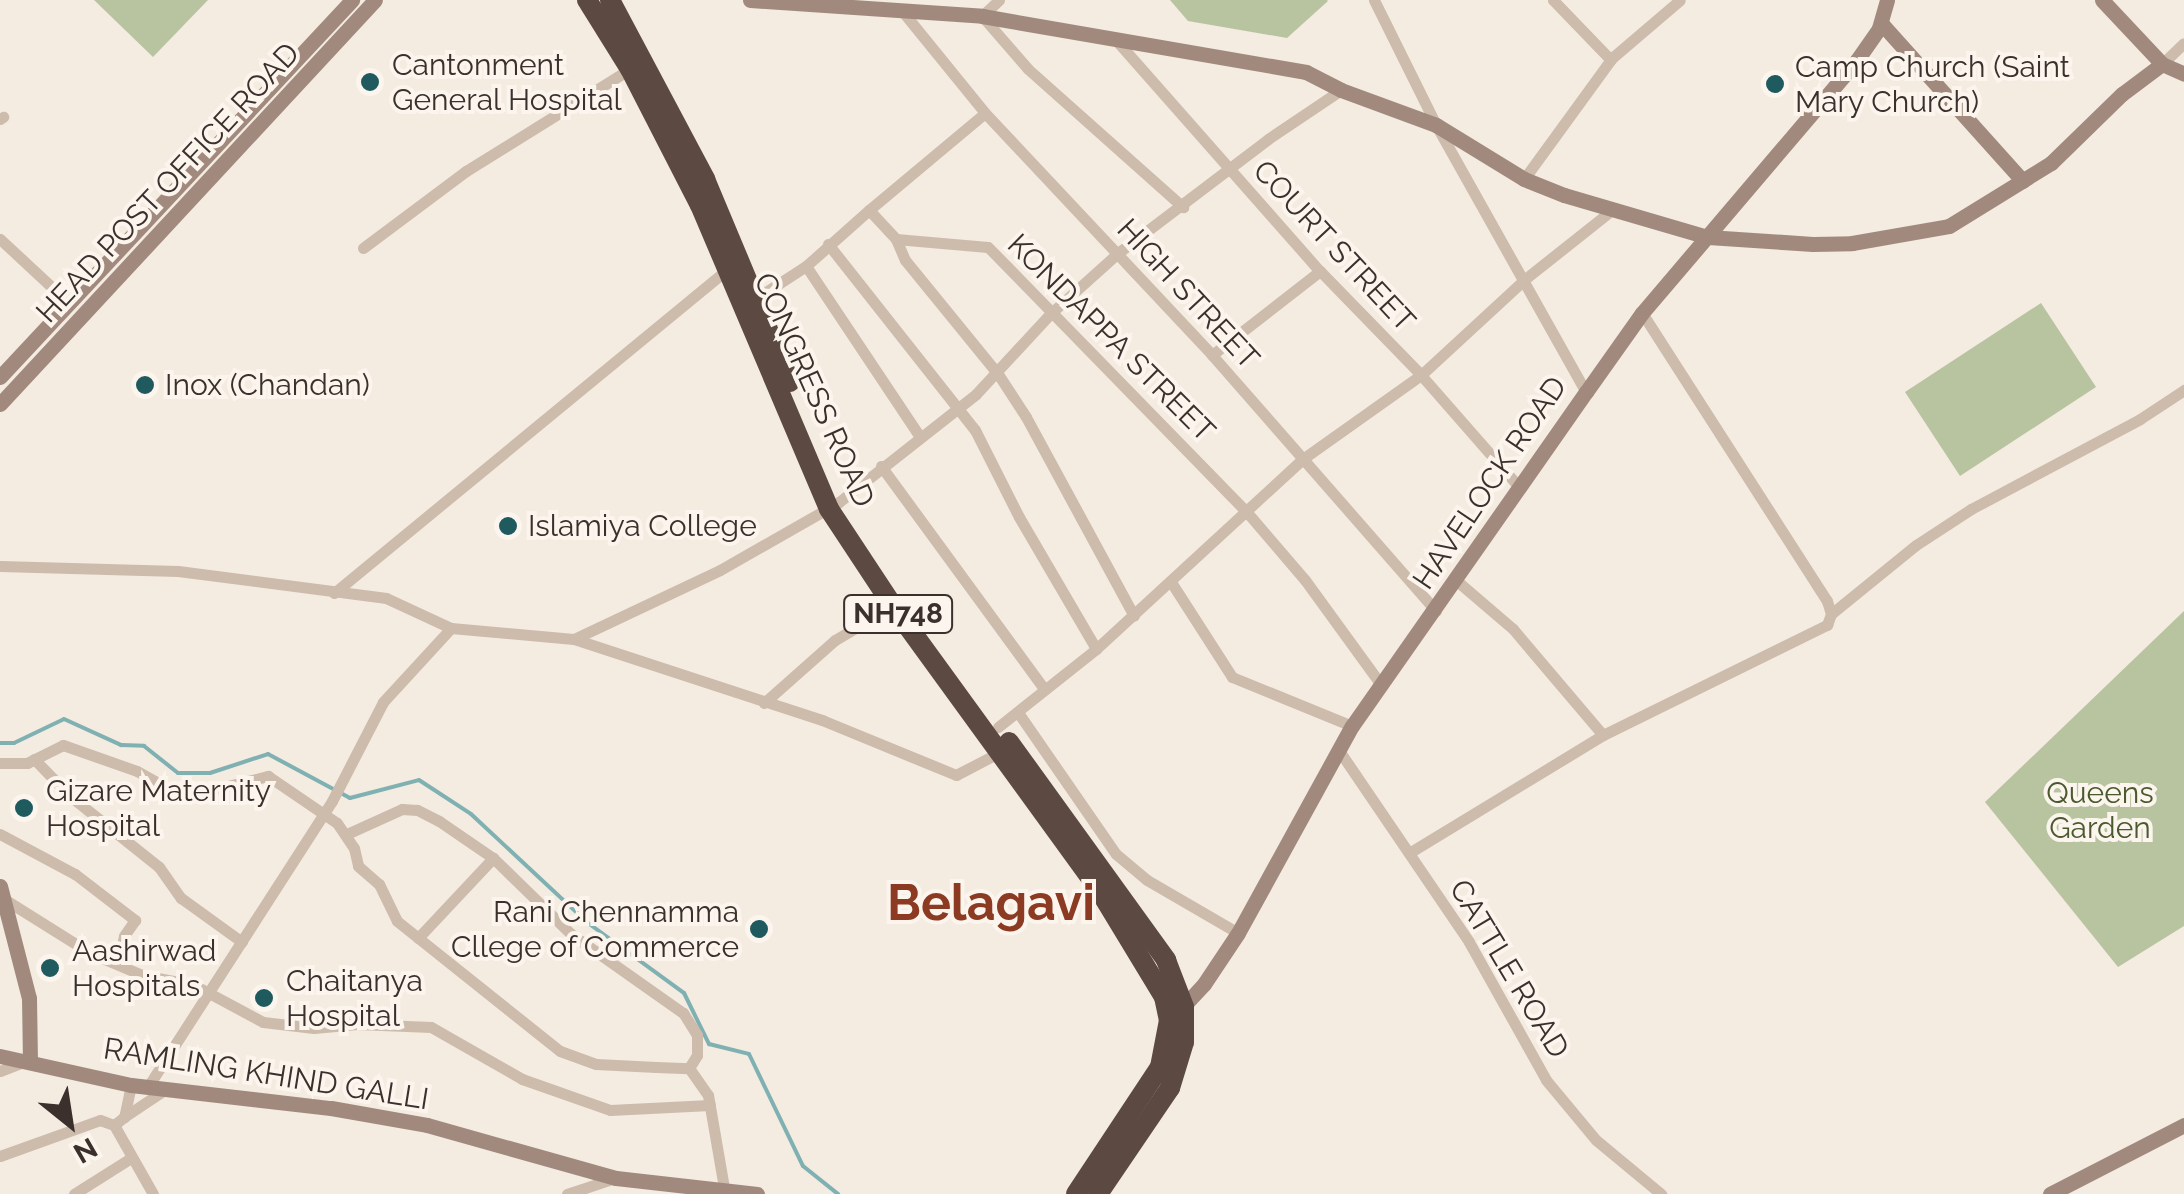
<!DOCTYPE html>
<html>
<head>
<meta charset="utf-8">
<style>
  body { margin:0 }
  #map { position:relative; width:2184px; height:1194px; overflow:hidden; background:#f4ebe1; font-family:Raleway,sans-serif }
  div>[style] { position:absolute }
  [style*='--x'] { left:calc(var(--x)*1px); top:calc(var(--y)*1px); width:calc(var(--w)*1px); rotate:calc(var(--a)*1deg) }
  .green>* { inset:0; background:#b8c4a0 }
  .stream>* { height:4px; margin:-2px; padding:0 2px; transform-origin:2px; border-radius:2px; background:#7fb0b2 }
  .street>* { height:11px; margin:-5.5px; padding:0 5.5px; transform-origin:5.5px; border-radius:5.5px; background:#cdbbac }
  .secondary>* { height:15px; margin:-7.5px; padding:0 7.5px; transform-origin:7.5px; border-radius:7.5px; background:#a18a7d }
  .highway>* { height:20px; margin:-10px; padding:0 10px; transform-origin:10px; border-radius:10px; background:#5c4a42 }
  .dots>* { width:28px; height:28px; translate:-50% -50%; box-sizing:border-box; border:5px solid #fbf5ee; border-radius:50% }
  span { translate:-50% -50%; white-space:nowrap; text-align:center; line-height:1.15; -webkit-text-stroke:8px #fbf5ee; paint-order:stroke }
  .shield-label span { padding:2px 8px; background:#fbf5ee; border:2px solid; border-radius:8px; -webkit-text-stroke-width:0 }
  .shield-label { font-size:28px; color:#3b302b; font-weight:700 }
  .poi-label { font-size:30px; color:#3b302b }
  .left { translate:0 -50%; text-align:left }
  .right { translate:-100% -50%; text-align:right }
  .street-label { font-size:30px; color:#3b302b }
  .park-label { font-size:30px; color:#4a5a2e }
  .town-label { font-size:50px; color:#8c3b22; font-weight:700 }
  .north { position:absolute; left:20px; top:1074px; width:100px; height:100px; -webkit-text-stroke:8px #fbf5ee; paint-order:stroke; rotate:150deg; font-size:28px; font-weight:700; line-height:40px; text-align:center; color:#3b302b }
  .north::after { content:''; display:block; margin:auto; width:35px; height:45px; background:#3b302b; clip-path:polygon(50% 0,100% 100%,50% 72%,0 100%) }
</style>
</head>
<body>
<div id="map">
  <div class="green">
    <div style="clip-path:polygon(94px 0,208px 0,153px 57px)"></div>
    <div style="clip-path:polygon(1170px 0,1327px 0,1328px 1px,1287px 38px,1188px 21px)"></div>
    <div style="clip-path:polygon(2041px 303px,2096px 387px,1960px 476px,1905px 392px)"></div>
    <div style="clip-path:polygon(2184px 611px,2184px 926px,2118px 967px,1985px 802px)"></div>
  </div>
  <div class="stream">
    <div style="--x:0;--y:743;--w:14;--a:0"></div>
    <div style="--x:14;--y:743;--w:55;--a:-25.6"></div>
    <div style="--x:64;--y:719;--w:63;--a:24.5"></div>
    <div style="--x:121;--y:745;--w:23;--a:2"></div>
    <div style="--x:144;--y:746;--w:43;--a:38.5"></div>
    <div style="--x:178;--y:773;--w:32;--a:0"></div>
    <div style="--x:210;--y:773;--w:61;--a:-18.1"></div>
    <div style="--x:268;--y:754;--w:93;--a:28.2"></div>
    <div style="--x:350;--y:798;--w:71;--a:-14.6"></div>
    <div style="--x:419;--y:780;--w:62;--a:33.2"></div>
    <div style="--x:471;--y:814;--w:160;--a:43"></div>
    <div style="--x:588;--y:923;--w:119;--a:36.1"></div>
    <div style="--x:684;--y:993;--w:57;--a:63.9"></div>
    <div style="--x:709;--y:1044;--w:41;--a:14"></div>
    <div style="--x:749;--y:1054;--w:124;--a:64.3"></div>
    <div style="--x:803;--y:1166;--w:45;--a:38.7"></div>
  </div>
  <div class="street">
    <div style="--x:999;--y:0;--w:23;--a:137"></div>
    <div style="--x:982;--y:16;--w:70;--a:49"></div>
    <div style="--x:1028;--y:69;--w:208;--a:41.7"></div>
    <div style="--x:1374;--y:0;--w:140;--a:63.6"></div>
    <div style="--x:1436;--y:125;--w:306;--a:60.7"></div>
    <div style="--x:1553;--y:0;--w:83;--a:46"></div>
    <div style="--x:903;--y:12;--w:130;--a:50.9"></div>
    <div style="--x:985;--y:113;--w:332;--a:46.8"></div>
    <div style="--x:1212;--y:355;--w:340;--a:48.8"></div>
    <div style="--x:1116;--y:40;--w:308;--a:48.6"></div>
    <div style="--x:1320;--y:271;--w:145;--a:45.8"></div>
    <div style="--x:1421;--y:375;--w:150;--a:48.8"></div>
    <div style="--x:2162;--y:64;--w:30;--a:-44"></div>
    <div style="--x:0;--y:119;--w:4;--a:-34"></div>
    <div style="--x:1524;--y:179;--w:150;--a:-54"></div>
    <div style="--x:1612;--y:58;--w:89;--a:-40.5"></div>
    <div style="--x:869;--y:210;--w:151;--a:-39.9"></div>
    <div style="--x:0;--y:239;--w:96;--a:42.9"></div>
    <div style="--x:896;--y:239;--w:23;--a:67"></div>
    <div style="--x:905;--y:260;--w:147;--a:50.8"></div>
    <div style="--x:998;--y:374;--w:51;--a:56.9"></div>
    <div style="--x:1026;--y:417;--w:226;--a:61.5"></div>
    <div style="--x:828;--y:244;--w:237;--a:51.7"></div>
    <div style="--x:975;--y:430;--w:97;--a:63.2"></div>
    <div style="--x:1019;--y:517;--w:153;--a:59.7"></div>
    <div style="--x:363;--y:248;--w:129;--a:-36.8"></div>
    <div style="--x:466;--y:171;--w:193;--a:-31.9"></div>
    <div style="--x:806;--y:266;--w:206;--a:56.3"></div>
    <div style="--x:752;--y:301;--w:64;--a:-32.9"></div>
    <div style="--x:806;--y:266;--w:84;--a:-41.6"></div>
    <div style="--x:869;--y:210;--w:40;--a:47"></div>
    <div style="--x:896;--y:239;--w:92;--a:5"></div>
    <div style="--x:988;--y:247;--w:368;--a:45.7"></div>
    <div style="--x:1245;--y:510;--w:92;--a:49.4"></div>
    <div style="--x:1305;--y:580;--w:131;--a:54"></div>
    <div style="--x:1212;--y:355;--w:137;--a:-37.9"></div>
    <div style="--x:881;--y:466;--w:276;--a:53.8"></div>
    <div style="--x:0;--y:566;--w:178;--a:1.6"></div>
    <div style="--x:178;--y:571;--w:210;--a:7.4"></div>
    <div style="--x:386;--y:598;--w:72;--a:24.8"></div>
    <div style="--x:451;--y:628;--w:123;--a:5.1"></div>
    <div style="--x:574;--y:639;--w:261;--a:18.1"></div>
    <div style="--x:822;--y:720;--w:145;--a:22.3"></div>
    <div style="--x:956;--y:775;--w:54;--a:-27.5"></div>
    <div style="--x:1457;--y:581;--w:74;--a:40.6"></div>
    <div style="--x:1513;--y:629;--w:139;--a:49.7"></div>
    <div style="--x:1171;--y:582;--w:113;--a:57.3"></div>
    <div style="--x:1232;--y:677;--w:130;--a:22.2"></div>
    <div style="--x:334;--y:593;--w:513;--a:-39.46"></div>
    <div style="--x:1831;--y:614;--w:109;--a:-39.1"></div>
    <div style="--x:1916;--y:545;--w:66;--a:-33.2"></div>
    <div style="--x:1971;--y:509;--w:191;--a:-28"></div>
    <div style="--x:2140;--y:419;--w:53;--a:-33.4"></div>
    <div style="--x:574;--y:639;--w:161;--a:-25.3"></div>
    <div style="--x:720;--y:570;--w:137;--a:-29.7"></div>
    <div style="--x:839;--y:502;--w:174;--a:-38.2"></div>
    <div style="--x:976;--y:394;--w:109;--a:-47.2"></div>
    <div style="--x:1050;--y:314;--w:91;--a:-41.9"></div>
    <div style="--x:1118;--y:253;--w:188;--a:-37.2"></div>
    <div style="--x:1268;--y:139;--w:88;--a:-33.9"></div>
    <div style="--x:764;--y:703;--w:95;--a:-41.6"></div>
    <div style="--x:835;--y:640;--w:67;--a:-30.4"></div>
    <div style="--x:1019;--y:714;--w:170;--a:55.3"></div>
    <div style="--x:1116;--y:854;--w:40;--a:40"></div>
    <div style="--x:1147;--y:880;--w:105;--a:30.2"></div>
    <div style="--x:998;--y:727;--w:125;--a:-38.5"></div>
    <div style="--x:1096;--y:649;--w:282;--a:-42.6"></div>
    <div style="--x:1304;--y:458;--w:143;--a:-35.4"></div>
    <div style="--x:1421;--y:375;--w:142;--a:-42.7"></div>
    <div style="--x:1525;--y:279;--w:111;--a:-38.4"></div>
    <div style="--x:1338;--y:749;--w:233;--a:55.8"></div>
    <div style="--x:1469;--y:942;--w:158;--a:60.8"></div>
    <div style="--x:1546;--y:1080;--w:78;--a:50.2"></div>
    <div style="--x:1596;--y:1140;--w:85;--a:39.7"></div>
    <div style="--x:34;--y:759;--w:52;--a:45.8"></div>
    <div style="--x:70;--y:796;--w:114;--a:38.6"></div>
    <div style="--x:159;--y:867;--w:38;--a:55"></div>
    <div style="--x:181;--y:898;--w:75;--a:35.8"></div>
    <div style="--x:0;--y:763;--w:27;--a:0"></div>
    <div style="--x:27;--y:763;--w:40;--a:-26.6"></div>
    <div style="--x:63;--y:745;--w:78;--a:19.4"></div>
    <div style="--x:137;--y:771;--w:53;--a:29.5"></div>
    <div style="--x:183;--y:797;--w:88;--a:-13.9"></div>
    <div style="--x:268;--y:776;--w:83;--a:34.3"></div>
    <div style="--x:337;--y:823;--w:30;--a:56"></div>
    <div style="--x:354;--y:848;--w:18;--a:77"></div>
    <div style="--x:358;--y:866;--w:28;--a:41"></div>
    <div style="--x:379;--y:884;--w:41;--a:64.1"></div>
    <div style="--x:397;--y:921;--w:208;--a:38.6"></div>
    <div style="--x:560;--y:1051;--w:38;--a:20"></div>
    <div style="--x:596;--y:1064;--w:60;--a:2.9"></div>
    <div style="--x:656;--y:1067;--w:33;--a:2"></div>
    <div style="--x:689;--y:1068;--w:15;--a:-58"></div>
    <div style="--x:697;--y:1055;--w:20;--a:-90"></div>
    <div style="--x:697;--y:1035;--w:26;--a:-122"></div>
    <div style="--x:683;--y:1013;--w:137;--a:-144.8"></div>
    <div style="--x:571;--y:934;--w:109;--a:-135.7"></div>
    <div style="--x:493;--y:858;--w:65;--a:-145.6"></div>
    <div style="--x:439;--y:821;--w:25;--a:-153"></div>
    <div style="--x:417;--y:810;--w:15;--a:-176"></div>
    <div style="--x:402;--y:809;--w:60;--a:155.6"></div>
    <div style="--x:0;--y:834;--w:85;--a:28.1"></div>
    <div style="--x:75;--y:874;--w:76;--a:37.5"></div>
    <div style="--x:135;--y:920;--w:19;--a:125"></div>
    <div style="--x:124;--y:936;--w:29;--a:102"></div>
    <div style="--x:1409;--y:853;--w:227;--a:-31.3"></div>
    <div style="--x:1603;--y:735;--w:250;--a:-26.2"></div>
    <div style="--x:1827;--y:625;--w:12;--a:-70"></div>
    <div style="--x:1831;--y:614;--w:14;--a:-107"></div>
    <div style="--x:1827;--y:601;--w:342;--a:-122.7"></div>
    <div style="--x:4;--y:899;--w:102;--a:32.1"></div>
    <div style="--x:90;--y:953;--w:56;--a:22.9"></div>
    <div style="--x:142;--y:975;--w:53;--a:10.9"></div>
    <div style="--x:194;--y:985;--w:78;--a:28.2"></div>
    <div style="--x:263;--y:1022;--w:51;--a:6.7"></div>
    <div style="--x:314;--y:1028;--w:43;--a:-5.3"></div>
    <div style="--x:357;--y:1024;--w:74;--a:2.3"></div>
    <div style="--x:431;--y:1027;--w:105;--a:29.7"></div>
    <div style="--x:522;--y:1079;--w:93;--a:19.4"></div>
    <div style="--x:610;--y:1110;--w:100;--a:-2.9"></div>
    <div style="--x:418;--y:938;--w:110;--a:-46.8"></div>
    <div style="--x:689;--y:1068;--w:33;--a:55"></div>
    <div style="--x:708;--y:1095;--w:94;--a:80.2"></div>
    <div style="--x:0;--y:1071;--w:26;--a:-21"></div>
    <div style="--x:131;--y:1085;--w:33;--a:102"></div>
    <div style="--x:124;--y:1117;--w:13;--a:141"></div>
    <div style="--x:114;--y:1125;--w:79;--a:60.5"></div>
    <div style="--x:149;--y:1085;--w:338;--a:-57.2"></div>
    <div style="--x:332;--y:801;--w:111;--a:-62.7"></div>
    <div style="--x:383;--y:702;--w:100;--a:-47.4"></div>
    <div style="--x:124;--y:1117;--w:50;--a:-33.7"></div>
    <div style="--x:0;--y:1156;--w:106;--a:-19.8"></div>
    <div style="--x:100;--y:1120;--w:15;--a:20"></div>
    <div style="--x:74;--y:1194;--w:67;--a:-32.3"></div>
    <div style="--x:567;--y:1194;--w:51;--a:-18.4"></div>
  </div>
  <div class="secondary">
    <div style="--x:750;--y:0;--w:233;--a:3.9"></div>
    <div style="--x:982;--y:16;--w:329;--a:9.8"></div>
    <div style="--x:1306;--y:72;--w:39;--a:27"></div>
    <div style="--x:1341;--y:90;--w:101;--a:20.2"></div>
    <div style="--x:1436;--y:125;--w:103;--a:31.5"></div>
    <div style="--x:1524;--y:179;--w:43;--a:21.8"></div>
    <div style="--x:1564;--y:195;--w:150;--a:16.3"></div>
    <div style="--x:1708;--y:237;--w:105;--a:3.8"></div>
    <div style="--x:1813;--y:244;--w:39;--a:-1"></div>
    <div style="--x:1852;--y:243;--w:98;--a:-9.9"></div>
    <div style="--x:1949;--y:226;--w:120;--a:-31.7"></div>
    <div style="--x:2051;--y:163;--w:99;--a:-44.2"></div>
    <div style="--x:2122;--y:94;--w:50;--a:-36.9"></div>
    <div style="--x:2162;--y:64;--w:24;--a:24"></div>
    <div style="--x:2102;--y:0;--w:88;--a:46.8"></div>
    <div style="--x:1881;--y:23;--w:212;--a:48.1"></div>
    <div style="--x:0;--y:377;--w:516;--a:-46.96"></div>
    <div style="--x:0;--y:404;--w:551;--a:-47.13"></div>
    <div style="--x:0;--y:886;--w:116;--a:75.5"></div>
    <div style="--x:29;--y:998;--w:62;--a:89.1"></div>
    <div style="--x:1178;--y:1012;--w:38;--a:-47"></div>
    <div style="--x:1204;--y:984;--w:61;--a:-56.3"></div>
    <div style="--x:1238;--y:933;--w:236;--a:-61.2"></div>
    <div style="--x:1352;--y:726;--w:408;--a:-55"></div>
    <div style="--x:1586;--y:392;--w:97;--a:-54.7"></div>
    <div style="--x:1642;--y:313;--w:332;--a:-49.6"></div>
    <div style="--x:1857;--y:60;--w:39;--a:-55"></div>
    <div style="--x:1879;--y:28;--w:29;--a:-74"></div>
    <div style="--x:0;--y:1056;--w:134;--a:12.5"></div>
    <div style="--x:131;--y:1085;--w:201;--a:6.6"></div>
    <div style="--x:331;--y:1108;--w:97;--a:10"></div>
    <div style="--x:427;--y:1125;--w:196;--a:15.7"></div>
    <div style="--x:616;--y:1178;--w:142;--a:6.5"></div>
    <div style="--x:2050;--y:1194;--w:151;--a:-27.2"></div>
  </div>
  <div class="highway">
    <div style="--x:587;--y:0;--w:81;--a:58.1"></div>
    <div style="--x:630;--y:69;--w:153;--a:62.8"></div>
    <div style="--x:700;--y:205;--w:330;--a:67"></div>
    <div style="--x:829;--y:509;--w:116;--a:56.6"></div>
    <div style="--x:893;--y:606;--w:349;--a:54"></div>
    <div style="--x:1098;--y:888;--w:127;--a:58.8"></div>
    <div style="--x:1164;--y:997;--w:24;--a:78"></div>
    <div style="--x:1169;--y:1020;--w:48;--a:100.8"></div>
    <div style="--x:1160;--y:1067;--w:152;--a:123.5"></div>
    <div style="--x:610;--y:0;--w:203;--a:62"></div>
    <div style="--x:705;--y:179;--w:220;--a:67.3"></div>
    <div style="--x:1009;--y:742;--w:269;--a:54.2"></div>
    <div style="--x:1166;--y:960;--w:50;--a:69"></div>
    <div style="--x:1184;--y:1007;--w:35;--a:90"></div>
    <div style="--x:1184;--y:1042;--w:48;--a:106.9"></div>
    <div style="--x:1170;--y:1088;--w:128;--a:124.2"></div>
  </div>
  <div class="dots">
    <div style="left:370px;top:82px;background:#1f5a5e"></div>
    <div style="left:1775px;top:84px;background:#1f5a5e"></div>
    <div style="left:145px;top:385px;background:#1f5a5e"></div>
    <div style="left:508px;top:526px;background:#1f5a5e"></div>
    <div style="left:24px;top:808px;background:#1f5a5e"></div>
    <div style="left:759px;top:929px;background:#1f5a5e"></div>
    <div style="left:50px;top:968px;background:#1f5a5e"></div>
    <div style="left:264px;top:998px;background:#1f5a5e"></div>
  </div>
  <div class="shield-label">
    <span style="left:898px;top:614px">NH748</span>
  </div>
  <div class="poi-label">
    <span class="left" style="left:392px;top:82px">Cantonment<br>General Hospital</span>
    <span class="left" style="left:1795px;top:84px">Camp Church (Saint<br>Mary Church)</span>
    <span class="left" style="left:165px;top:385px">Inox (Chandan)</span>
    <span class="left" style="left:528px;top:526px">Islamiya College</span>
    <span class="left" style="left:46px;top:808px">Gizare Maternity<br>Hospital</span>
    <span class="right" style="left:739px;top:929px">Rani Chennamma<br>Cllege of Commerce</span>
    <span class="left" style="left:72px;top:968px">Aashirwad<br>Hospitals</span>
    <span class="left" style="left:286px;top:998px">Chaitanya<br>Hospital</span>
  </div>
  <div class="street-label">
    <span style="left:168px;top:183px;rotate:-47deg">HEAD POST OFFICE ROAD</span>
    <span style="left:1334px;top:246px;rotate:47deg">COURT STREET</span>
    <span style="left:1188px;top:294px;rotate:47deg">HIGH STREET</span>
    <span style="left:1111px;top:338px;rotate:45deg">KONDAPPA STREET</span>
    <span style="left:814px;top:390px;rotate:66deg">CONGRESS ROAD</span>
    <span style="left:1490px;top:483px;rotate:-56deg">HAVELOCK ROAD</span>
    <span style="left:1509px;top:969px;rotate:59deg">CATTLE ROAD</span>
    <span style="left:266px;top:1074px;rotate:9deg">RAMLING KHIND GALLI</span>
  </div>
  <div class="park-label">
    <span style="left:2100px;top:810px">Queens<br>Garden</span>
  </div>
  <div class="town-label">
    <span style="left:991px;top:903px">Belagavi</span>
  </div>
  <div class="north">N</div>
</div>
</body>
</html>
